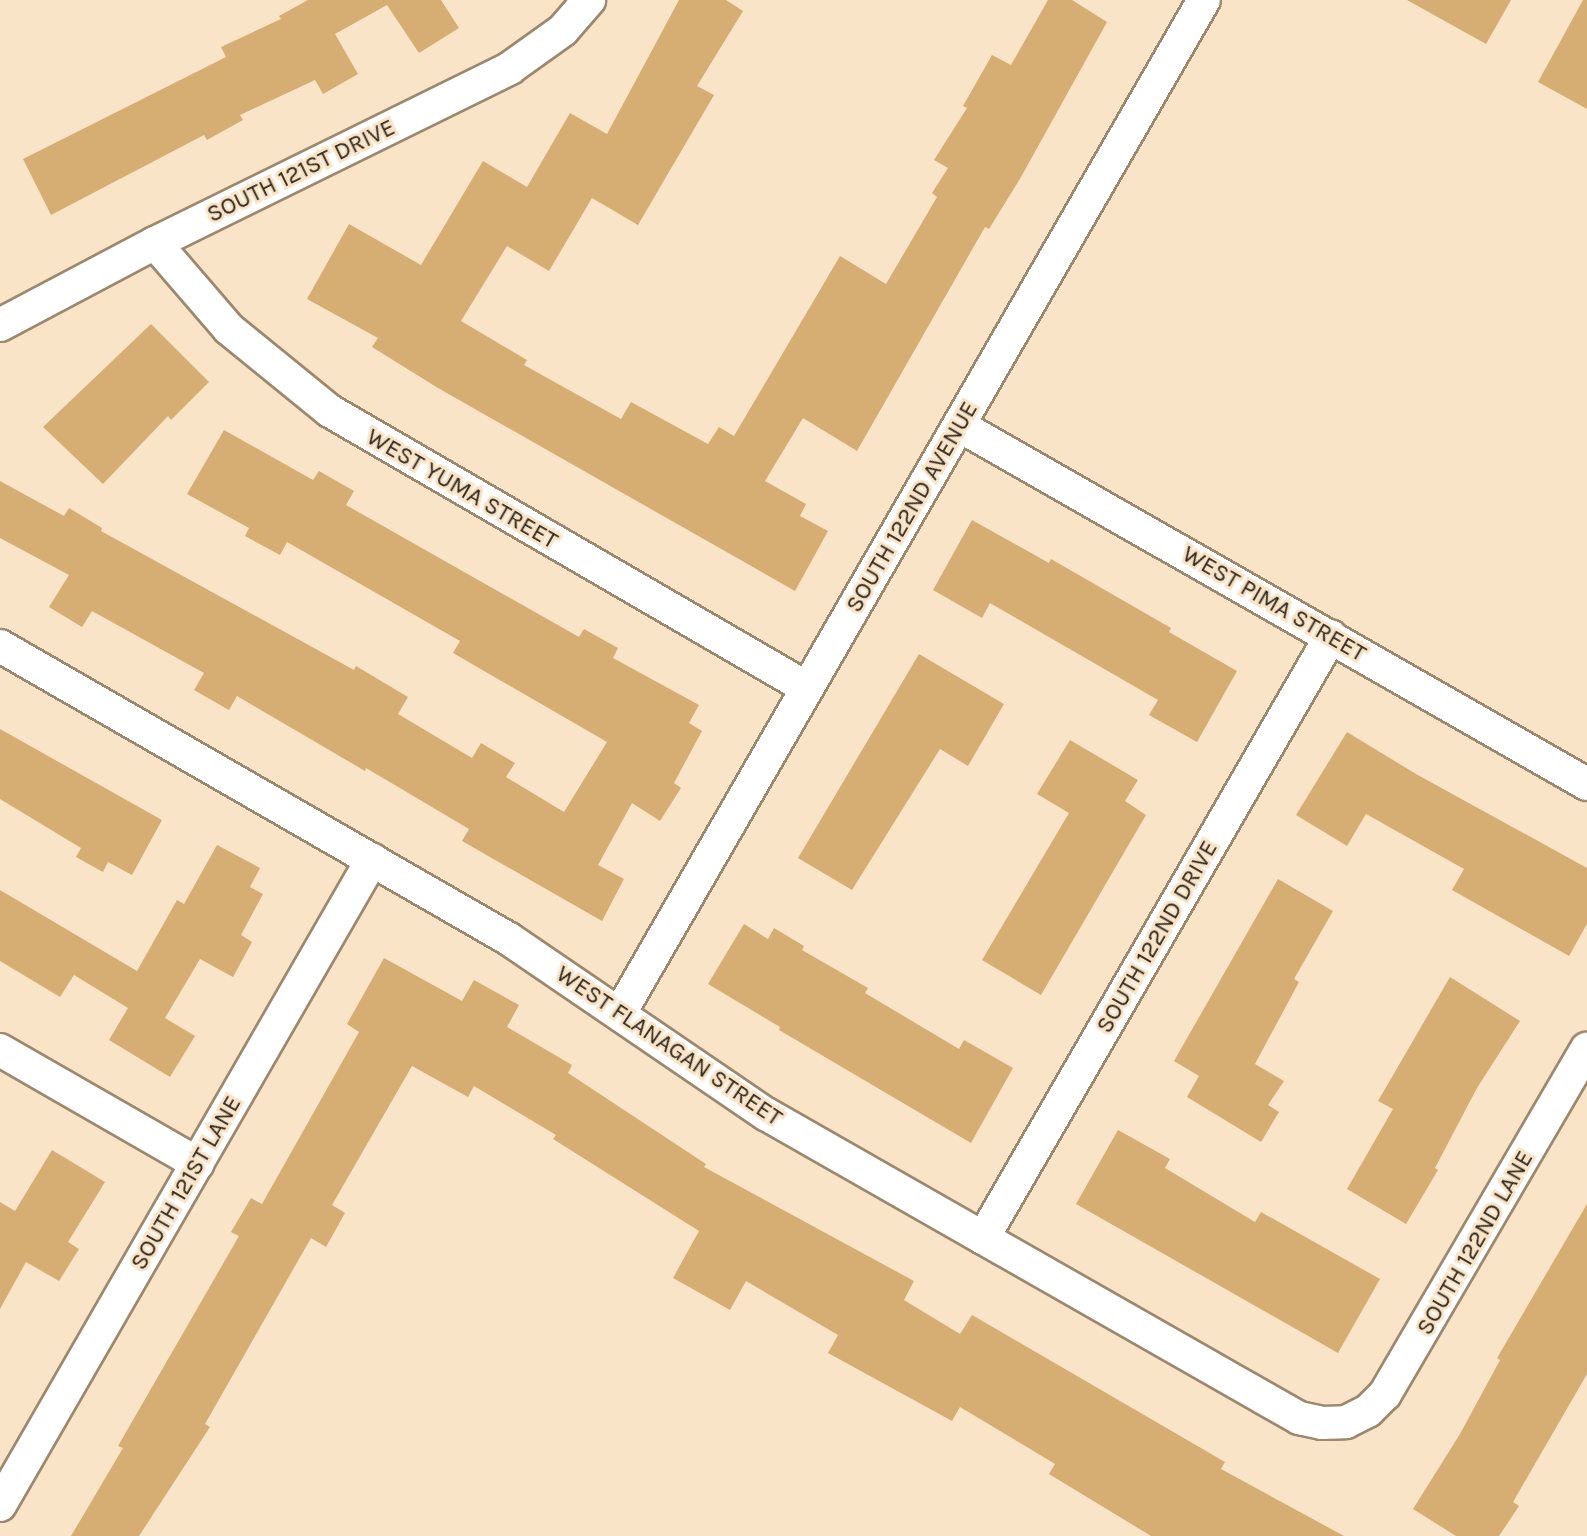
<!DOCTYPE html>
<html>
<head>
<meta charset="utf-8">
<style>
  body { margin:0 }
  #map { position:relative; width:1587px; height:1536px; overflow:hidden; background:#f9e4c8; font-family:Karla,sans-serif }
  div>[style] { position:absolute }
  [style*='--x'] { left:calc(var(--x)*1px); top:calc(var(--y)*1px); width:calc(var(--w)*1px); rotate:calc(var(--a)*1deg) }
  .building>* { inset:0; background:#d6ae74 }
  .roads { filter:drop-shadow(2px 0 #9b886e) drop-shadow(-2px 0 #9b886e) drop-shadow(0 2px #9b886e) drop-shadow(0 -2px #9b886e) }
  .minor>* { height:32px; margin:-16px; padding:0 16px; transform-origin:16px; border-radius:16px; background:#fff }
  span { translate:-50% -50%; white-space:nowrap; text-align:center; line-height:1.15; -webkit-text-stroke:6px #f9e4c8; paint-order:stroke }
  .street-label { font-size:24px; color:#30281e }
</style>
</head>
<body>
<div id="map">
  <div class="building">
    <div style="clip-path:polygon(308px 0,441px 0,459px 28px,419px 53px,387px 5px,335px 34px,358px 74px,323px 94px,315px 80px,240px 115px,243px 120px,207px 140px,204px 135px,51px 215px,23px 159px,226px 57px,221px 47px,281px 19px,279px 16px)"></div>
    <div style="clip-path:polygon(679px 0,726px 0,743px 11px,697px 86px,714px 95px,638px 225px,592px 198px,549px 271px,507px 246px,461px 321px,527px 360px,524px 365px,621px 419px,631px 402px,708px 444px,719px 427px,734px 436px,840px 256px,886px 284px,937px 197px,932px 193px,948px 168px,934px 160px,967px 108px,963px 106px,992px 55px,1011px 65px,1048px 0,1072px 0,1107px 22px,1021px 177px,989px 229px,985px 227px,857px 451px,803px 418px,765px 481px,806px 504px,800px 516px,828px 531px,795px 591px,438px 388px,372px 347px,378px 338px,307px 299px,349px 224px,421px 265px,483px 161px,527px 187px,570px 113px,607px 134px)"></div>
    <div style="clip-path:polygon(1407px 0,1511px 0,1486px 44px)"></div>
    <div style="clip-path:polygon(1583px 0,1587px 0,1587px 109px,1538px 82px)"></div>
    <div style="clip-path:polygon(151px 324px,209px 382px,171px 420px,168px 416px,103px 484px,43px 427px)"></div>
    <div style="clip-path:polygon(224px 430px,313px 480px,319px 471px,354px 491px,346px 505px,579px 637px,584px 629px,618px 648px,613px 658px,699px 705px,689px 723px,702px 731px,674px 783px,681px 788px,660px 821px,632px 803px,598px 865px,624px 879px,602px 921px,462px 841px,469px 829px,366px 768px,365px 771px,237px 696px,229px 710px,194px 690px,204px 673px,92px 611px,82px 627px,49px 607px,69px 575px,0 538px,0 481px,64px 516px,69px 508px,102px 528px,101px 531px,354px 670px,356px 666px,408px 697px,398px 714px,472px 758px,481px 743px,515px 763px,506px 777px,564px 812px,607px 742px,453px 653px,460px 641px,287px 542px,280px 555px,245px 536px,249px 528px,187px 494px)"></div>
    <div style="clip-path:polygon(972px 520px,1049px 563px,1051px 559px,1171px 628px,1169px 632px,1237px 671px,1197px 742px,1149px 715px,1158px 700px,990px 603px,982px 618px,933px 590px)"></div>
    <div style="clip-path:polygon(919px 654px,1004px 704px,968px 766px,940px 749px,852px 890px,798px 858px)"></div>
    <div style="clip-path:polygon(0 729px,162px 820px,132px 875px,108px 862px,103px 872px,76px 857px,81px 848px,0 799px)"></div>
    <div style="clip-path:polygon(1347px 732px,1416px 774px,1587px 868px,1587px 924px,1569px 956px,1452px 890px,1464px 869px,1366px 814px,1347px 846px,1296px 815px)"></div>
    <div style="clip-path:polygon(1070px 740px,1138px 780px,1125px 801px,1146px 815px,1041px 995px,982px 960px,1069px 813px,1037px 794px)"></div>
    <div style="clip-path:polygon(217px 845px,260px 868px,250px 887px,263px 894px,241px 935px,252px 942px,233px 977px,200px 959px,165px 1018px,195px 1036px,170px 1077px,109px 1040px,128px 1008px,74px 975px,60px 997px,0 961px,0 890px,137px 971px,177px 900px,184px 904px)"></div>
    <div style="clip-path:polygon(1278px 879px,1333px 911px,1294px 979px,1299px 982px,1255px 1064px,1284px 1081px,1268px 1105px,1279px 1112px,1261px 1142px,1187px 1097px,1199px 1076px,1174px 1061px)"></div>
    <div style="clip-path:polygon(744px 924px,768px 939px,774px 928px,804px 946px,802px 950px,868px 988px,865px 993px,959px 1049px,964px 1040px,1013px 1068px,971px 1143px,779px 1030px,780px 1027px,708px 984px)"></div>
    <div style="clip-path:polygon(384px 958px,462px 1001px,474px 980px,519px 1005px,507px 1027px,572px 1065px,568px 1073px,706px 1164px,704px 1167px,914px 1281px,904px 1300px,960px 1334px,972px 1315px,1225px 1462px,1221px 1469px,1344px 1536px,1151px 1536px,1049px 1474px,1055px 1464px,960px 1407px,952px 1421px,828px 1353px,838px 1335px,746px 1281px,730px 1310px,673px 1278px,699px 1231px,553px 1139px,556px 1135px,474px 1086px,468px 1097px,412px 1066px,332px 1205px,345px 1213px,326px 1247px,311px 1238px,205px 1424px,210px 1427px,139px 1536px,71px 1536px,123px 1448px,118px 1446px,239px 1236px,231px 1232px,251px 1198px,262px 1204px,359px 1032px,347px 1024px)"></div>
    <div style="clip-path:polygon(1450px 977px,1520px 1021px,1477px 1088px,1435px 1168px,1438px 1170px,1406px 1224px,1347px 1189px,1393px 1109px,1378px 1101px)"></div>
    <div style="clip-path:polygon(1118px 1130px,1170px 1159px,1165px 1168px,1255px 1222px,1261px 1212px,1380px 1279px,1338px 1353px,1076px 1204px)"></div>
    <div style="clip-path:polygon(52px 1150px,105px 1182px,68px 1242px,79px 1249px,59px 1281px,26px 1262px,0 1309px,0 1202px,15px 1211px)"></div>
    <div style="clip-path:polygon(1587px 1204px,1587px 1374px,1513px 1502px,1519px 1506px,1499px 1536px,1456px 1536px,1413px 1509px,1460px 1434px,1500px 1360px,1497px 1358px)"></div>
  </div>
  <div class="roads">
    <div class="minor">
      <div style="--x:155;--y:243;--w:113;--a:49.3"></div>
      <div style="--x:229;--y:329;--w:130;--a:39.1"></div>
      <div style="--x:330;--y:411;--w:552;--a:30.14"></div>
      <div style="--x:0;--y:325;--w:175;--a:-27.9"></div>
      <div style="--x:155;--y:243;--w:396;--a:-26.2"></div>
      <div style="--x:510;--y:68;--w:65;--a:-35.6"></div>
      <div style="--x:563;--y:30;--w:40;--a:-49"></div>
      <div style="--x:960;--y:426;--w:722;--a:29.73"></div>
      <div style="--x:0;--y:646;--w:587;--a:29.93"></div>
      <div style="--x:509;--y:939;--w:311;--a:34.3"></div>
      <div style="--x:766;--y:1114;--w:614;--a:29.7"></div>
      <div style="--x:1299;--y:1418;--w:24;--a:12"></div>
      <div style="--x:1322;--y:1423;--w:24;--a:-2"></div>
      <div style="--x:1346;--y:1422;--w:25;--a:-27"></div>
      <div style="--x:1368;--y:1411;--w:24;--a:-45"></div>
      <div style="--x:1385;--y:1394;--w:400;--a:-59.7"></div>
      <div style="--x:620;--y:1013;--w:1169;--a:-60.04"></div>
      <div style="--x:0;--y:1050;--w:228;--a:29.9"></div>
      <div style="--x:983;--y:1238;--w:695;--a:-59.97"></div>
      <div style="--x:0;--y:1505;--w:745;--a:-60.03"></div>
    </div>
  </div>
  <div class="street-label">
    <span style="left:301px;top:171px;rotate:-26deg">SOUTH 121ST DRIVE</span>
    <span style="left:462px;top:489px;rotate:30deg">WEST YUMA STREET</span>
    <span style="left:912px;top:507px;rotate:-60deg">SOUTH 122ND AVENUE</span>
    <span style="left:1274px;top:604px;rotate:30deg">WEST PIMA STREET</span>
    <span style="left:1157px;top:937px;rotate:-60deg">SOUTH 122ND DRIVE</span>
    <span style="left:669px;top:1046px;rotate:34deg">WEST FLANAGAN STREET</span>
    <span style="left:186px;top:1183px;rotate:-60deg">SOUTH 121ST LANE</span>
    <span style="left:1475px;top:1243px;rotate:-60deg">SOUTH 122ND LANE</span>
  </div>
</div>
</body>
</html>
